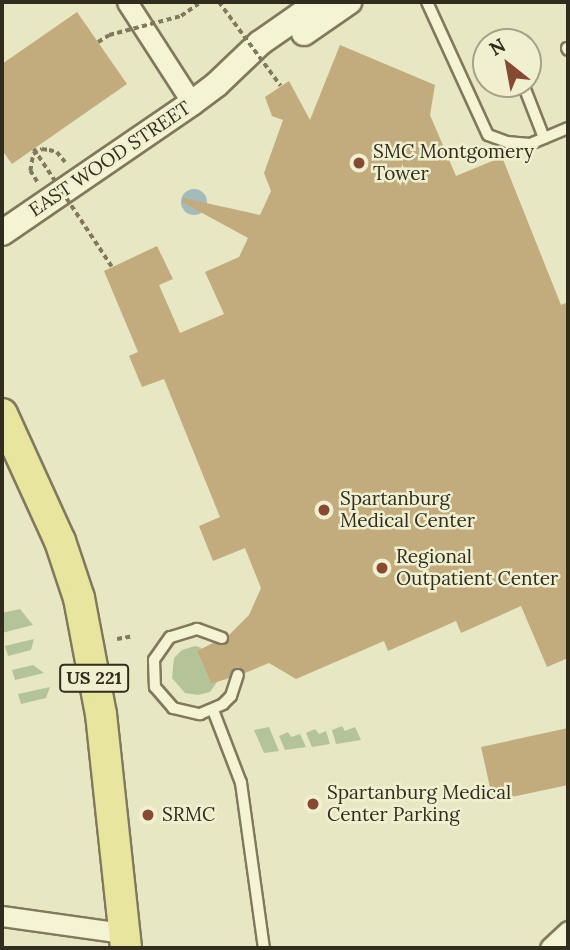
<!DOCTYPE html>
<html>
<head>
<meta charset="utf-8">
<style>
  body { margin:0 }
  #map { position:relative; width:570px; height:950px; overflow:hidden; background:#e8e7c3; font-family:Lora,serif }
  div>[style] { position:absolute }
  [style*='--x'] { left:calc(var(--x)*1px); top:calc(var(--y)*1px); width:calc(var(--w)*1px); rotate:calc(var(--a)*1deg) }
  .green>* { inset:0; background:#b3c498 }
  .water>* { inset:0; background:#a4bbbb }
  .round { border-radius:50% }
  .building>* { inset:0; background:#c2ac7d }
  .path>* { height:3.5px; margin-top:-1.75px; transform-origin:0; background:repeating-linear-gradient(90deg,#80795c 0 5px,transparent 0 8.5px) }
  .roads { filter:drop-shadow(2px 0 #80795c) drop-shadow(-2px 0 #80795c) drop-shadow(0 2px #80795c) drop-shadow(0 -2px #80795c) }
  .service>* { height:10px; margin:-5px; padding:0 5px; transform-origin:5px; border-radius:5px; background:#f4f3d4 }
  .minor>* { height:19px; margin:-9.5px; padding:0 9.5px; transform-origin:9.5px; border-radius:9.5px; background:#f4f3d4 }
  .tertiary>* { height:24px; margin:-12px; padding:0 12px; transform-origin:12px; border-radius:12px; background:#f4f3d4 }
  .primary>* { height:30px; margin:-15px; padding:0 15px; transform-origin:15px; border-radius:15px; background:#e7e59e }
  .path-bridge>* { height:3.5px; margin-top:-1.75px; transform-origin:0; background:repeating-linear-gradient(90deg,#80795c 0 5px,transparent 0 8.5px) }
  .dots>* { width:19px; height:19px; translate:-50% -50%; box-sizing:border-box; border:4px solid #f0f0d1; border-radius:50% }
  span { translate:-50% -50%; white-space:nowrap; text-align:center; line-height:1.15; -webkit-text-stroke:5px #f0f0d1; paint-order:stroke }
  .shield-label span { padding:2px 5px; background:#f0f0d1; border:2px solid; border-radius:5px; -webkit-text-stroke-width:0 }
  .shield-label { font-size:18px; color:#312d1e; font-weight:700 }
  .poi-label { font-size:19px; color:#312d1e }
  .left { translate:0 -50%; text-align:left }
  .street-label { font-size:19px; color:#312d1e }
  .frame { position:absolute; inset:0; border:4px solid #312d1e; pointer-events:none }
  .north { position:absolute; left:472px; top:28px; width:70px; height:70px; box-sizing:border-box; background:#f0f0d1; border:2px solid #a4a289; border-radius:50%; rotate:329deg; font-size:19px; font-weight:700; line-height:28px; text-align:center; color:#312d1e }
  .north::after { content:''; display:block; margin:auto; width:24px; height:32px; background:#884933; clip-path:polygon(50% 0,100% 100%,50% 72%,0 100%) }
</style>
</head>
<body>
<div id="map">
  <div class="green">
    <div style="clip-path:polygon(20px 609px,33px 625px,2px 633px,2px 613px)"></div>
    <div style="clip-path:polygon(34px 639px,31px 650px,8px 656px,5px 646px)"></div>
    <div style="clip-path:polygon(195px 646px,202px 648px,197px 651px,211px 684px,217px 682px,210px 692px,198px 695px,185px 693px,172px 678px,174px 658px,182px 650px)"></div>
    <div style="clip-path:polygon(33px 665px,44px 673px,15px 680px,12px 670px)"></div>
    <div style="clip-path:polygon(50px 687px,46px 698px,21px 704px,18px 694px)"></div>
    <div style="clip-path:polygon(342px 726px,345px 731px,355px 727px,361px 740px,336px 744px,332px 730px)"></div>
    <div style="clip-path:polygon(269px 727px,279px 751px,264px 753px,254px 730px)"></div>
    <div style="clip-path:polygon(315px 729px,319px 734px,326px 731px,330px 744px,312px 747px,306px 733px)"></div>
    <div style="clip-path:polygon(288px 732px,291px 737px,300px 734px,306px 747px,285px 750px,279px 736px)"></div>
  </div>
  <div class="water">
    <div class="round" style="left:181px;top:189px;width:26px;height:26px"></div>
  </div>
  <div class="building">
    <div style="clip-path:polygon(77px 12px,127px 84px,12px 164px,2px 150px,2px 64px)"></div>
    <div style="clip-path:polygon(340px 45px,435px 85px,430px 115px,456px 176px,502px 157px,561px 305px,568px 302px,568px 658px,547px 667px,521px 606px,461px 633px,456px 621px,388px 651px,384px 641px,296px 679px,269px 663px,245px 673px,236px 668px,229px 678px,211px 684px,197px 651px,213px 643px,227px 643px,229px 635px,249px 615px,261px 588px,245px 548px,213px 561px,199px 526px,220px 517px,164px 379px,142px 387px,129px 356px,138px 352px,104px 271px,157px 246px,173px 279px,159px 285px,180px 333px,224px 314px,205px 272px,239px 257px,248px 238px,182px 202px,183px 198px,260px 215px,271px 191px,264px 173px,283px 120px,272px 116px,265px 97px,289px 81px,310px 120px)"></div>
    <div style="clip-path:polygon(568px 728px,568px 785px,493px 801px,481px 747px)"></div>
  </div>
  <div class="path">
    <div style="--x:37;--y:182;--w:13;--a:-122"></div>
    <div style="--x:30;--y:171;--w:17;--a:-80"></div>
    <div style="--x:33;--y:154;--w:10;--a:-29"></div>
    <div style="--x:42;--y:149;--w:7;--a:8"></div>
    <div style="--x:49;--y:150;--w:8;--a:14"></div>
    <div style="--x:57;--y:152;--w:13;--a:51"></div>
    <div style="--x:117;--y:639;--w:17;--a:-10"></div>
  </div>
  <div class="roads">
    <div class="service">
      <div style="--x:427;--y:2;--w:146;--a:65.4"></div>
      <div style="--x:488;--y:135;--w:20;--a:20"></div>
      <div style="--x:507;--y:142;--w:23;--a:5"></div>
      <div style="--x:530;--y:144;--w:41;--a:-22.8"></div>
      <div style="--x:567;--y:48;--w:2;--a:63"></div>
      <div style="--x:523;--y:84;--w:58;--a:68.7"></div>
      <div style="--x:222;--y:638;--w:27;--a:-160"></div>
      <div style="--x:197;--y:629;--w:28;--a:163"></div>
      <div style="--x:170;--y:637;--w:28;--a:125"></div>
      <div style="--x:154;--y:660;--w:27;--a:88"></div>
      <div style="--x:155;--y:687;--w:28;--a:49"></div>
      <div style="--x:173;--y:708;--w:28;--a:13"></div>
      <div style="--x:200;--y:714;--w:25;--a:-23"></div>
      <div style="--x:223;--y:704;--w:11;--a:-45"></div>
      <div style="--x:231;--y:696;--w:22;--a:-72"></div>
      <div style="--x:213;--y:710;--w:78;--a:69"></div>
      <div style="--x:241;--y:783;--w:167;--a:82.1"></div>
    </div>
    <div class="minor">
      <div style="--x:127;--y:2;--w:120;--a:57.2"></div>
      <div style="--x:2;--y:916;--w:122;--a:8"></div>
      <div style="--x:550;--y:948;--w:25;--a:-43"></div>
    </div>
    <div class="tertiary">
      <div style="--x:304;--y:33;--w:55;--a:-34.6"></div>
      <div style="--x:2;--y:233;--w:230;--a:-34.4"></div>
      <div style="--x:192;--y:103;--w:31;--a:-37"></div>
      <div style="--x:217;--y:84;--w:59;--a:-43.6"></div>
      <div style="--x:260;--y:43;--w:72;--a:-34.8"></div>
    </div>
    <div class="primary">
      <div style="--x:2;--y:414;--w:140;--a:65.5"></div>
      <div style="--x:60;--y:541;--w:60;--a:71.6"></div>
      <div style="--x:79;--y:598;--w:118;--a:79.3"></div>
      <div style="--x:101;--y:714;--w:235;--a:83.9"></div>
    </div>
  </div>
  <div class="path-bridge">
    <div style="--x:219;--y:2;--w:104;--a:53.6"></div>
    <div style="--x:98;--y:42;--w:13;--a:-32"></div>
    <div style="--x:109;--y:35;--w:74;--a:-14.8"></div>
    <div style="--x:181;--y:16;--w:21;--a:-35"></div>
    <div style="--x:34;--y:149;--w:141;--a:56.5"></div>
  </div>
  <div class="dots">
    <div style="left:359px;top:163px;background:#884933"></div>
    <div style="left:324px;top:510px;background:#884933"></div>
    <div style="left:382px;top:568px;background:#884933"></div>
    <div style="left:313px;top:804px;background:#884933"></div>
    <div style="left:148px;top:815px;background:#884933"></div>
  </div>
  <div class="shield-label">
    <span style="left:94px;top:678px">US 221</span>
  </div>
  <div class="poi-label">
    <span class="left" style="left:373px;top:163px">SMC Montgomery<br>Tower</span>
    <span class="left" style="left:340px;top:510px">Spartanburg<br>Medical Center</span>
    <span class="left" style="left:396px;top:568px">Regional<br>Outpatient Center</span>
    <span class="left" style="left:327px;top:804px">Spartanburg Medical<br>Center Parking</span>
    <span class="left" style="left:162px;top:815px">SRMC</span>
  </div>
  <div class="street-label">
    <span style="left:110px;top:159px;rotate:-34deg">EAST WOOD STREET</span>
  </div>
  <div class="frame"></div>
  <div class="north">N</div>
</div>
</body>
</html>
